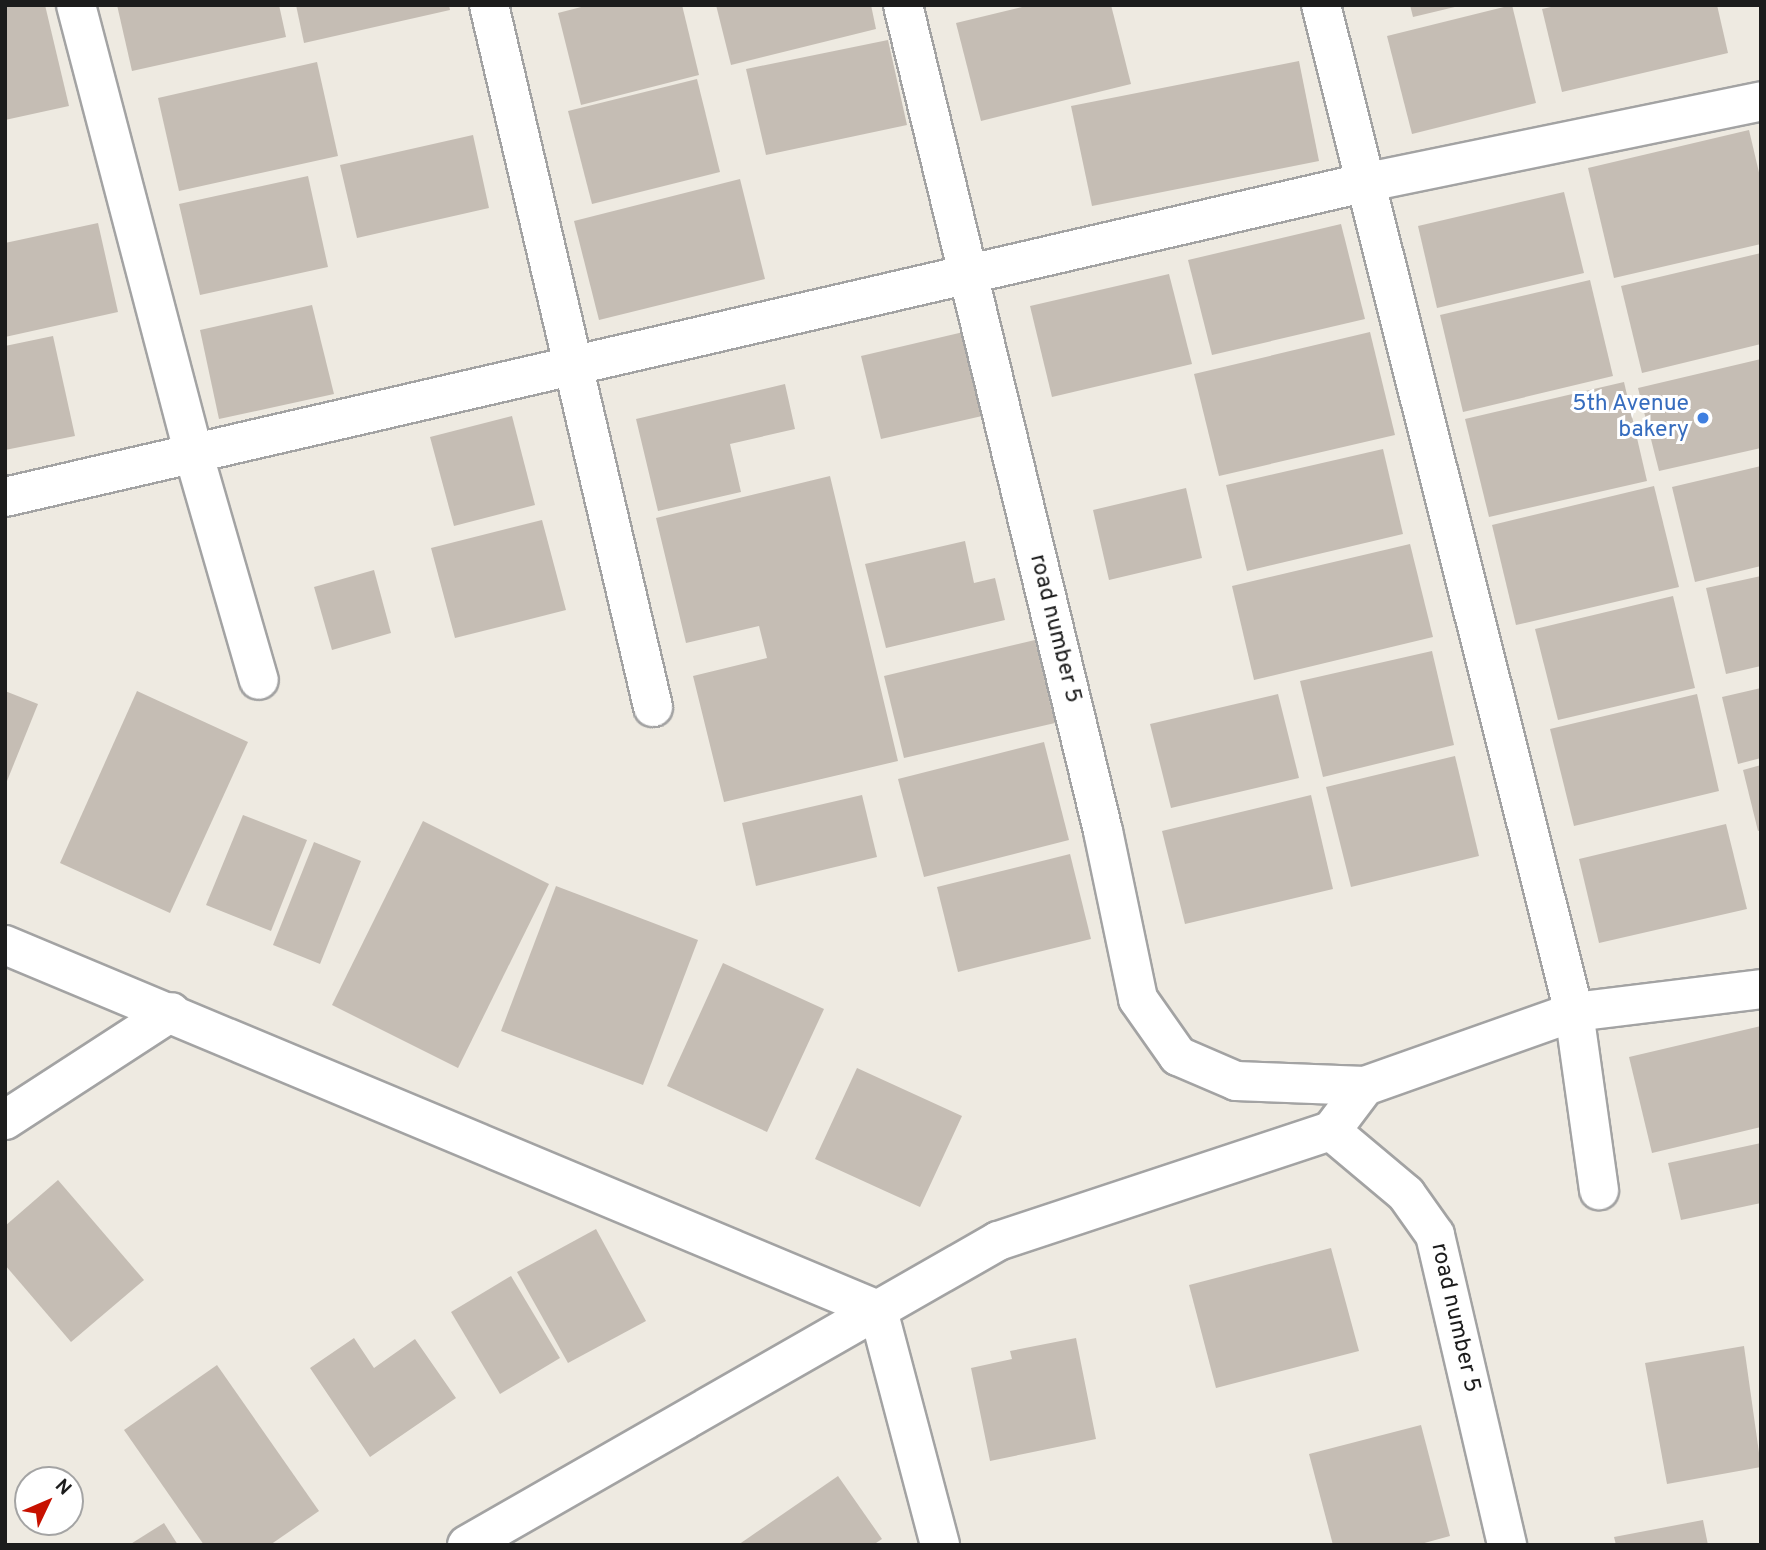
<!DOCTYPE html>
<html>
<head>
<meta charset="utf-8">
<style>
  body { margin:0 }
  #map { position:relative; width:1766px; height:1550px; overflow:hidden; background:#eeeae1; font-family:Overpass,sans-serif }
  div>[style] { position:absolute }
  [style*='--x'] { left:calc(var(--x)*1px); top:calc(var(--y)*1px); width:calc(var(--w)*1px); rotate:calc(var(--a)*1deg) }
  .building>* { inset:0; background:#c5bdb4 }
  .roads { filter:drop-shadow(2px 0 #a3a3a3) drop-shadow(-2px 0 #a3a3a3) drop-shadow(0 2px #a3a3a3) drop-shadow(0 -2px #a3a3a3) }
  .minor>* { height:38px; margin:-19px; padding:0 19px; transform-origin:19px; border-radius:19px; background:#fff }
  .dots>* { width:19px; height:19px; translate:-50% -50%; box-sizing:border-box; border:4px solid #fff; border-radius:50% }
  span { translate:-50% -50%; white-space:nowrap; text-align:center; line-height:1.15; -webkit-text-stroke:6px #fff; paint-order:stroke }
  .shop-label { font-size:23px; color:#366cbe }
  .right { translate:-100% -50%; text-align:right }
  .street-label { font-size:23px; color:#1c1c1c }
  .frame { position:absolute; inset:0; border:7px solid #1c1c1c; pointer-events:none }
  .north { position:absolute; left:14px; top:1466px; width:70px; height:70px; box-sizing:border-box; background:#fff; border:2px solid #a4a4a4; border-radius:50%; rotate:46deg; font-size:19px; font-weight:700; line-height:28px; text-align:center; color:#1c1c1c }
  .north::after { content:''; display:block; margin:auto; width:24px; height:32px; background:#c71100; clip-path:polygon(50% 0,100% 100%,50% 72%,0 100%) }
</style>
</head>
<body>
<div id="map">
  <div class="building">
    <div style="clip-path:polygon(5px 5px,45px 5px,69px 106px,5px 120px)"></div>
    <div style="clip-path:polygon(117px 5px,279px 5px,286px 37px,132px 71px)"></div>
    <div style="clip-path:polygon(296px 5px,449px 5px,450px 10px,304px 43px)"></div>
    <div style="clip-path:polygon(589px 5px,682px 5px,699px 75px,581px 105px,558px 13px)"></div>
    <div style="clip-path:polygon(716px 5px,871px 5px,876px 29px,731px 65px)"></div>
    <div style="clip-path:polygon(1030px 5px,1111px 5px,1131px 84px,981px 121px,956px 23px)"></div>
    <div style="clip-path:polygon(1410px 5px,1459px 5px,1459px 6px,1413px 17px)"></div>
    <div style="clip-path:polygon(1512px 5px,1536px 103px,1412px 134px,1387px 36px)"></div>
    <div style="clip-path:polygon(1560px 5px,1717px 5px,1728px 53px,1562px 92px,1542px 9px)"></div>
    <div style="clip-path:polygon(888px 40px,907px 125px,766px 155px,746px 69px)"></div>
    <div style="clip-path:polygon(1299px 61px,1319px 161px,1092px 206px,1071px 106px)"></div>
    <div style="clip-path:polygon(317px 62px,338px 156px,179px 191px,158px 98px)"></div>
    <div style="clip-path:polygon(697px 79px,720px 172px,592px 204px,568px 111px)"></div>
    <div style="clip-path:polygon(1749px 130px,1761px 181px,1761px 244px,1614px 278px,1588px 168px)"></div>
    <div style="clip-path:polygon(473px 135px,489px 208px,357px 238px,340px 165px)"></div>
    <div style="clip-path:polygon(308px 176px,328px 267px,200px 295px,179px 204px)"></div>
    <div style="clip-path:polygon(740px 179px,765px 279px,599px 320px,574px 221px)"></div>
    <div style="clip-path:polygon(1564px 192px,1584px 273px,1437px 308px,1418px 226px)"></div>
    <div style="clip-path:polygon(98px 223px,118px 312px,5px 337px,5px 243px)"></div>
    <div style="clip-path:polygon(1341px 224px,1365px 319px,1212px 355px,1188px 260px)"></div>
    <div style="clip-path:polygon(1761px 253px,1761px 344px,1642px 373px,1621px 286px)"></div>
    <div style="clip-path:polygon(1169px 274px,1192px 364px,1052px 397px,1030px 306px)"></div>
    <div style="clip-path:polygon(1590px 280px,1613px 376px,1463px 412px,1440px 315px)"></div>
    <div style="clip-path:polygon(312px 305px,334px 394px,219px 419px,200px 330px)"></div>
    <div style="clip-path:polygon(972px 330px,991px 414px,881px 439px,861px 356px)"></div>
    <div style="clip-path:polygon(1370px 332px,1395px 435px,1219px 476px,1194px 374px)"></div>
    <div style="clip-path:polygon(53px 336px,75px 436px,5px 450px,5px 346px)"></div>
    <div style="clip-path:polygon(1761px 359px,1761px 448px,1659px 471px,1638px 388px)"></div>
    <div style="clip-path:polygon(1624px 382px,1647px 481px,1489px 517px,1465px 419px)"></div>
    <div style="clip-path:polygon(785px 384px,795px 429px,730px 444px,741px 492px,658px 511px,636px 419px)"></div>
    <div style="clip-path:polygon(512px 416px,535px 505px,454px 526px,430px 437px)"></div>
    <div style="clip-path:polygon(1383px 449px,1403px 534px,1247px 571px,1226px 485px)"></div>
    <div style="clip-path:polygon(1761px 466px,1761px 566px,1695px 582px,1672px 487px)"></div>
    <div style="clip-path:polygon(830px 476px,898px 761px,724px 802px,693px 676px,767px 658px,759px 626px,686px 643px,656px 518px)"></div>
    <div style="clip-path:polygon(1654px 486px,1679px 587px,1516px 625px,1492px 525px)"></div>
    <div style="clip-path:polygon(1186px 488px,1202px 558px,1109px 580px,1093px 510px)"></div>
    <div style="clip-path:polygon(542px 520px,566px 610px,455px 638px,431px 548px)"></div>
    <div style="clip-path:polygon(965px 541px,974px 583px,995px 578px,1005px 620px,886px 648px,865px 564px)"></div>
    <div style="clip-path:polygon(1410px 544px,1433px 637px,1254px 680px,1232px 586px)"></div>
    <div style="clip-path:polygon(374px 570px,391px 633px,332px 650px,314px 587px)"></div>
    <div style="clip-path:polygon(1761px 576px,1761px 666px,1726px 674px,1706px 588px)"></div>
    <div style="clip-path:polygon(1673px 596px,1695px 688px,1558px 720px,1535px 629px)"></div>
    <div style="clip-path:polygon(1035px 640px,1055px 723px,904px 758px,884px 676px)"></div>
    <div style="clip-path:polygon(1432px 651px,1454px 745px,1323px 777px,1300px 681px)"></div>
    <div style="clip-path:polygon(1761px 688px,1761px 758px,1738px 764px,1722px 697px)"></div>
    <div style="clip-path:polygon(5px 691px,38px 704px,5px 786px)"></div>
    <div style="clip-path:polygon(137px 691px,248px 742px,170px 913px,60px 863px)"></div>
    <div style="clip-path:polygon(1278px 694px,1299px 778px,1171px 808px,1150px 724px)"></div>
    <div style="clip-path:polygon(1697px 694px,1719px 791px,1574px 826px,1550px 729px)"></div>
    <div style="clip-path:polygon(1044px 742px,1069px 840px,924px 877px,898px 779px)"></div>
    <div style="clip-path:polygon(1455px 756px,1479px 856px,1351px 887px,1326px 787px)"></div>
    <div style="clip-path:polygon(1761px 765px,1761px 830px,1758px 831px,1743px 770px)"></div>
    <div style="clip-path:polygon(862px 795px,877px 857px,756px 886px,742px 823px)"></div>
    <div style="clip-path:polygon(1311px 795px,1333px 889px,1185px 924px,1162px 831px)"></div>
    <div style="clip-path:polygon(243px 815px,307px 840px,271px 931px,206px 905px)"></div>
    <div style="clip-path:polygon(423px 821px,549px 884px,458px 1068px,332px 1005px)"></div>
    <div style="clip-path:polygon(1726px 824px,1747px 909px,1599px 943px,1579px 859px)"></div>
    <div style="clip-path:polygon(314px 842px,361px 861px,320px 964px,273px 945px)"></div>
    <div style="clip-path:polygon(1070px 854px,1091px 939px,958px 972px,937px 887px)"></div>
    <div style="clip-path:polygon(556px 886px,698px 940px,643px 1085px,501px 1031px)"></div>
    <div style="clip-path:polygon(723px 963px,824px 1009px,767px 1132px,667px 1086px)"></div>
    <div style="clip-path:polygon(1761px 1026px,1761px 1127px,1652px 1153px,1629px 1057px)"></div>
    <div style="clip-path:polygon(857px 1068px,962px 1116px,920px 1207px,815px 1159px)"></div>
    <div style="clip-path:polygon(1761px 1143px,1761px 1203px,1681px 1220px,1668px 1163px)"></div>
    <div style="clip-path:polygon(58px 1180px,144px 1280px,71px 1342px,5px 1265px,5px 1226px)"></div>
    <div style="clip-path:polygon(596px 1229px,646px 1321px,568px 1363px,517px 1272px)"></div>
    <div style="clip-path:polygon(1331px 1248px,1359px 1351px,1216px 1388px,1189px 1285px)"></div>
    <div style="clip-path:polygon(511px 1276px,560px 1358px,500px 1394px,451px 1312px)"></div>
    <div style="clip-path:polygon(354px 1338px,374px 1368px,415px 1339px,456px 1398px,370px 1457px,310px 1368px)"></div>
    <div style="clip-path:polygon(1076px 1338px,1096px 1439px,990px 1461px,971px 1368px,1012px 1359px,1010px 1351px)"></div>
    <div style="clip-path:polygon(1744px 1346px,1761px 1467px,1667px 1484px,1645px 1363px)"></div>
    <div style="clip-path:polygon(217px 1365px,319px 1511px,270px 1545px,204px 1545px,124px 1430px)"></div>
    <div style="clip-path:polygon(1421px 1425px,1450px 1536px,1417px 1545px,1333px 1545px,1309px 1454px)"></div>
    <div style="clip-path:polygon(838px 1476px,882px 1539px,873px 1545px,738px 1545px)"></div>
    <div style="clip-path:polygon(1703px 1520px,1708px 1545px,1616px 1545px,1614px 1537px)"></div>
    <div style="clip-path:polygon(164px 1523px,178px 1545px,129px 1545px)"></div>
  </div>
  <div class="roads">
    <div class="minor">
      <div style="--x:76;--y:5;--w:462;--a:75.3"></div>
      <div style="--x:193;--y:452;--w:237;--a:73.9"></div>
      <div style="--x:489;--y:5;--w:721;--a:76.85"></div>
      <div style="--x:903;--y:5;--w:850;--a:76.39"></div>
      <div style="--x:1103;--y:831;--w:172;--a:78.2"></div>
      <div style="--x:1138;--y:999;--w:70;--a:54.9"></div>
      <div style="--x:1178;--y:1056;--w:63;--a:23.3"></div>
      <div style="--x:1236;--y:1081;--w:129;--a:2.2"></div>
      <div style="--x:1321;--y:5;--w:1038;--a:75.9"></div>
      <div style="--x:1574;--y:1012;--w:180;--a:82"></div>
      <div style="--x:5;--y:497;--w:1394;--a:-13.02"></div>
      <div style="--x:1363;--y:183;--w:406;--a:-11.6"></div>
      <div style="--x:5;--y:945;--w:946;--a:22.69"></div>
      <div style="--x:878;--y:1310;--w:243;--a:75.2"></div>
      <div style="--x:5;--y:1120;--w:198;--a:-33"></div>
      <div style="--x:1331;--y:1131;--w:98;--a:40"></div>
      <div style="--x:1406;--y:1194;--w:50;--a:54.7"></div>
      <div style="--x:1435;--y:1235;--w:318;--a:76.9"></div>
      <div style="--x:467;--y:1545;--w:612;--a:-29.79"></div>
      <div style="--x:998;--y:1241;--w:351;--a:-18.3"></div>
      <div style="--x:1331;--y:1131;--w:56;--a:-52.9"></div>
      <div style="--x:1365;--y:1086;--w:222;--a:-19.5"></div>
      <div style="--x:1574;--y:1012;--w:188;--a:-7"></div>
    </div>
  </div>
  <div class="dots">
    <div style="left:1703px;top:418px;background:#3f7fe0"></div>
  </div>
  <div class="shop-label">
    <span class="right" style="left:1689px;top:418px">5th Avenue<br>bakery</span>
  </div>
  <div class="street-label">
    <span style="left:1054px;top:629px;rotate:76deg">road number 5</span>
    <span style="left:1454px;top:1318px;rotate:77deg">road number 5</span>
  </div>
  <div class="frame"></div>
  <div class="north">N</div>
</div>
</body>
</html>
